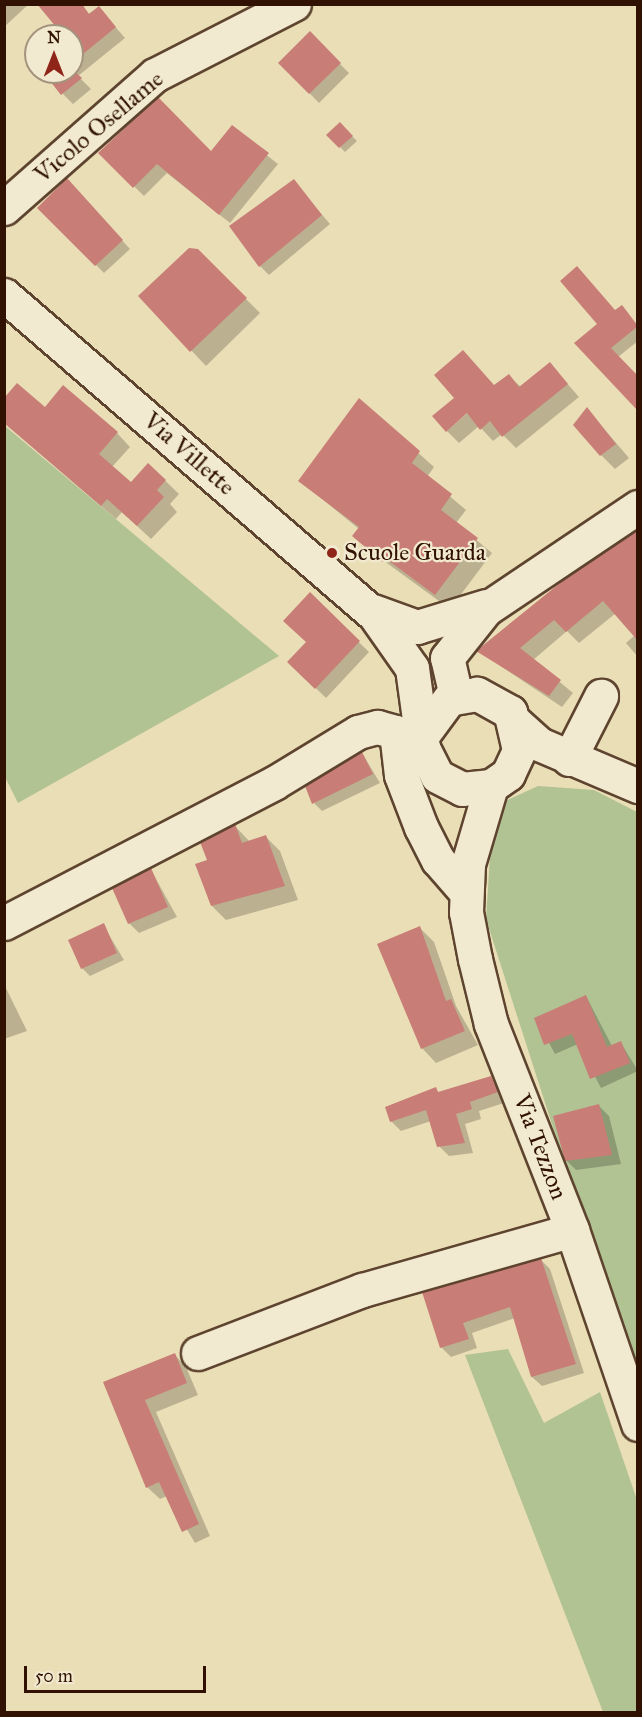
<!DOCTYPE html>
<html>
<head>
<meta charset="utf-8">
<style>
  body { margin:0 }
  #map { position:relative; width:642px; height:1717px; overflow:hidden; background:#eadeb6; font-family:"IM FELL Great Primer",serif }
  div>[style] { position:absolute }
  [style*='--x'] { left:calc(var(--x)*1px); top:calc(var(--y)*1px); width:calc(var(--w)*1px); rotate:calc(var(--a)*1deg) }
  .green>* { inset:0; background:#b1c293 }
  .shadow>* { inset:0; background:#0003 }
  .building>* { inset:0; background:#c87d76 }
  .roads { filter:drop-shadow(2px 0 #5e442f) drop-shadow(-2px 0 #5e442f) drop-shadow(0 2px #5e442f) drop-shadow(0 -2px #5e442f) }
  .minor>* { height:33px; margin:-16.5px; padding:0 16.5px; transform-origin:16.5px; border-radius:16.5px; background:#f1ead0 }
  .dots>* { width:16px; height:16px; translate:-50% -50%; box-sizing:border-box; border:3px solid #f1ead0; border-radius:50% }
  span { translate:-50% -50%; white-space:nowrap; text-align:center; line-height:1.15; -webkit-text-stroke:4.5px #f1ead0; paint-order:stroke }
  .street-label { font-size:24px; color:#301102 }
  .poi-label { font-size:24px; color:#301102 }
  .left { translate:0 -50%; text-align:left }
  .frame { position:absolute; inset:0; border:6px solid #301102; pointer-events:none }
  .north { position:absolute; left:24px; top:24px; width:60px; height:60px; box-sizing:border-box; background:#f1ead0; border:2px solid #a4937e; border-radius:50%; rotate:0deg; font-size:16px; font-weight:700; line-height:24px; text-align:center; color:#301102 }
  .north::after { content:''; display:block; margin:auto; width:21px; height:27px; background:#8f2418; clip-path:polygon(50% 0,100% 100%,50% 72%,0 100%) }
  .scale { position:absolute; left:24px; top:1666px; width:182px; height:27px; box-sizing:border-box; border:3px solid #301102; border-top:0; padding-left:8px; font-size:18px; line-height:21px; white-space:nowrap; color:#301102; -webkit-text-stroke:4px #f1ead0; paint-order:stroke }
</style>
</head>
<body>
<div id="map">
  <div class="green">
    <div style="clip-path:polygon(5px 426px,279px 656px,18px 803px,4px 775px)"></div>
    <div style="clip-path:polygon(538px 786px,594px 790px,637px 812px,637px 1389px,486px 919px,491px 841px,503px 802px)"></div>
    <div style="clip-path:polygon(508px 1349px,544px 1423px,600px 1392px,637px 1500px,637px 1712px,603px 1712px,465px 1355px)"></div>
  </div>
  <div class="shadow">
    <div style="clip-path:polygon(4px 4px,29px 4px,4px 27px)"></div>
    <div style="clip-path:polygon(99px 8px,125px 38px,78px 76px,91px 89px,73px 104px,63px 94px,72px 72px,72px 36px,47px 36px)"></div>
    <div style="clip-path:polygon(310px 34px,349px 73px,319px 103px,280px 63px)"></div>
    <div style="clip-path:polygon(340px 124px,357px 141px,345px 152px,328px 135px)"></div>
    <div style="clip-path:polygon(232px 128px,278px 164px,230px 223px,167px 173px,144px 196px,100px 153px,211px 153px)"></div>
    <div style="clip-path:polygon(293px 181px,330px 224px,269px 275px,260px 266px)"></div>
    <div style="clip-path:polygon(74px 188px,130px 249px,104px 273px,39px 208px)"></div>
    <div style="clip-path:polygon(197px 250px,260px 313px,206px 366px,140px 296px)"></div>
    <div style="clip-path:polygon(616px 312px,638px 326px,638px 341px,618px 357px,576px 344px)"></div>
    <div style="clip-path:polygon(550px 364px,579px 397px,516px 448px,502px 434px,493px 441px,479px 426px,459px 443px,447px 431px,509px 376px,521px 387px)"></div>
    <div style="clip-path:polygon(360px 401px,434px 467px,427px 477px,466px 510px,456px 523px,492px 553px,450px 609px,369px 550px,354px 536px,359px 529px,300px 481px)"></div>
    <div style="clip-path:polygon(45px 409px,117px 433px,130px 447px,112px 467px,131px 484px,149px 465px,179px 494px,170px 504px,177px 512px,151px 539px,122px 512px,116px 519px,8px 426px)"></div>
    <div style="clip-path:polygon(587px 409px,629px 458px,615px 469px,601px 455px)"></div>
    <div style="clip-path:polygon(638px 532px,638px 657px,626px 643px,635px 635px,616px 613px,579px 643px,567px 631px,533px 660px,573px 693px,562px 707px,478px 651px)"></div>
    <div style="clip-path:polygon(310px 595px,369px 652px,326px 698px,289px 662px,308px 643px)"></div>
    <div style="clip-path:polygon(362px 753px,380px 783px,322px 811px,314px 803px)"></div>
    <div style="clip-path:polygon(235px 826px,250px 842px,265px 836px,280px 851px,298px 900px,226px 920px,212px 906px,209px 861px)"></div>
    <div style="clip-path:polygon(151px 870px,177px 917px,139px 933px,129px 923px)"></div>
    <div style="clip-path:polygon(103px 925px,124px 960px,90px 976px,82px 968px)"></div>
    <div style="clip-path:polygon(420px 928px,434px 942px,456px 1006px,478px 1045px,436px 1063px,422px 1048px)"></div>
    <div style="clip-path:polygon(4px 984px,27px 1031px,4px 1039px)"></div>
    <div style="clip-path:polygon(586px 996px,612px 1046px,621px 1043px,638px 1071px,601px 1088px,578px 1044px,555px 1054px,536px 1019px)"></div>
    <div style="clip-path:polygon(491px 1078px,507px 1102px,479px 1111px,481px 1119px,465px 1124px,473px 1153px,449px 1156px,439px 1146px,431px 1121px,401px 1131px,391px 1121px,435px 1089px,439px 1093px)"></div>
    <div style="clip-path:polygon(599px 1106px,609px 1116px,621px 1164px,576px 1170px,566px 1160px)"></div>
    <div style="clip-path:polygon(541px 1260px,550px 1269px,584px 1373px,542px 1386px,532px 1377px,515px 1318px,472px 1333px,477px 1348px,451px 1357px,441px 1347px,424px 1293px)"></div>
    <div style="clip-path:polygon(174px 1354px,186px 1367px,198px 1395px,156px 1412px,210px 1536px,195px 1543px,167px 1496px,160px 1499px,147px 1487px,105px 1383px)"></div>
  </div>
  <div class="building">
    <div style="clip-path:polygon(37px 4px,82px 4px,89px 14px,99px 6px,116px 27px,72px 63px,72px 36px,45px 36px,56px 27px)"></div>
    <div style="clip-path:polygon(310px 31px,341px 63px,309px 94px,278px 63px)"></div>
    <div style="clip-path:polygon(36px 43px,36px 63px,26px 51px)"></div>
    <div style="clip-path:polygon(72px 69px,82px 78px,61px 95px,43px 72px)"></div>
    <div style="clip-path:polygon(158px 97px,211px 151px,232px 125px,269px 153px,219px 215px,157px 164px,133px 188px,98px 153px)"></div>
    <div style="clip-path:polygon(340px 122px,353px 136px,339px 148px,326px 135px)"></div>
    <div style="clip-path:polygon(67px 178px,123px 240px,95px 266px,37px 208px)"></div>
    <div style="clip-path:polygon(294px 179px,322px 215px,259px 267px,229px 226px)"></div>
    <div style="clip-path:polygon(189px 248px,198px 249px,247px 298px,190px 352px,138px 296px)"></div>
    <div style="clip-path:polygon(577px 266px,615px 310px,622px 305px,638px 326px,611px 348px,638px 376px,638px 411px,574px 343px,597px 324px,560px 281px)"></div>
    <div style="clip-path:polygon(463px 350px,494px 385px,509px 374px,519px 387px,550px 362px,568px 384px,502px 437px,490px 421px,480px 430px,467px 413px,446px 432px,432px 416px,454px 398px,434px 375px)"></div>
    <div style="clip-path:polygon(17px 383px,45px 407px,63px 385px,118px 432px,99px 454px,131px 482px,148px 463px,166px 480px,157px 490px,164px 497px,137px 526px,107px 499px,101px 506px,4px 423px,4px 398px)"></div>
    <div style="clip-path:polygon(359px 398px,420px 451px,412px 463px,452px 494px,441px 510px,478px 538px,435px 595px,385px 558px,383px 562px,352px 536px,359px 527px,298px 481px)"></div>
    <div style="clip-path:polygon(587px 407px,616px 444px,600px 456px,573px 425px)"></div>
    <div style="clip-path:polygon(638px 530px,638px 641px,603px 601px,566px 632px,554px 620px,520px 648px,561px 680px,549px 696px,476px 651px,565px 579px)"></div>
    <div style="clip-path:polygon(310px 592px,360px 641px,315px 689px,287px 662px,306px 642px,283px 621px)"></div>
    <div style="clip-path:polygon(362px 752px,373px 774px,312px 804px,305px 786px)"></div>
    <div style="clip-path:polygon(235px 824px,242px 843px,266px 835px,285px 886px,211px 906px,195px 864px,207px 860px,200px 842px)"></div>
    <div style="clip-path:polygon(151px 868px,168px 907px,128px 924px,112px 888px)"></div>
    <div style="clip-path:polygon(104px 923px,117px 953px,81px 969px,68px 940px)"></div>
    <div style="clip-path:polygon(420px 926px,446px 1001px,451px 999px,465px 1031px,421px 1049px,377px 944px)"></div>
    <div style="clip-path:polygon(586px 995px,607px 1047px,621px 1041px,630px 1063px,590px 1079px,572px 1034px,544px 1045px,534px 1018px)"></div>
    <div style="clip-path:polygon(491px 1076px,498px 1092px,470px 1102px,472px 1109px,456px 1114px,465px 1143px,437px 1147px,426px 1110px,390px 1122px,385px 1107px,436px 1087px,438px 1092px)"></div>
    <div style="clip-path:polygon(599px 1104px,612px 1155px,565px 1161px,553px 1116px)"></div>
    <div style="clip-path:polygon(541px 1258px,576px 1364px,531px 1377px,510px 1307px,463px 1323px,469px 1339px,440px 1348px,422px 1292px)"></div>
    <div style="clip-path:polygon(175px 1353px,187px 1383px,145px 1400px,199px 1524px,182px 1532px,159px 1482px,146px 1488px,103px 1382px)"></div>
  </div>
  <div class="roads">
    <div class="minor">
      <div style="--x:4;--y:208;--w:201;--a:-41.4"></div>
      <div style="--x:155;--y:75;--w:156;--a:-27.1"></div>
      <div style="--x:4;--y:295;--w:489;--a:40.8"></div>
      <div style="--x:374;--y:614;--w:66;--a:54.9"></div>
      <div style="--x:412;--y:668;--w:81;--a:82.2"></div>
      <div style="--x:423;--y:748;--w:31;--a:63"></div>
      <div style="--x:437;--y:776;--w:28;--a:27"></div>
      <div style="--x:462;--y:789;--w:29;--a:-6"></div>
      <div style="--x:491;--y:786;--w:21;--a:-35"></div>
      <div style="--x:508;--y:774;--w:26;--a:-65"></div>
      <div style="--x:519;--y:750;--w:39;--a:-103"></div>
      <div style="--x:510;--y:712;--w:38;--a:-151"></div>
      <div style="--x:477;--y:694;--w:28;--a:170"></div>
      <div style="--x:449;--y:699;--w:42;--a:126.3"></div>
      <div style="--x:373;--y:611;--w:47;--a:20"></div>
      <div style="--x:417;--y:627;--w:72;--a:-16.9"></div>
      <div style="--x:456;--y:696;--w:39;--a:-103"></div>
      <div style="--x:447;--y:658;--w:63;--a:-51.5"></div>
      <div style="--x:486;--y:609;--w:183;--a:-33.9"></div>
      <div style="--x:516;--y:723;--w:31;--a:42"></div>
      <div style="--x:539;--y:744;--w:108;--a:23"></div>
      <div style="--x:569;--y:759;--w:71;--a:-63.1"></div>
      <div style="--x:491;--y:786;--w:81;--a:106.4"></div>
      <div style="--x:468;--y:864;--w:48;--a:92.4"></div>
      <div style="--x:466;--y:912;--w:48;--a:79.2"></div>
      <div style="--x:475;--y:959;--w:67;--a:76.2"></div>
      <div style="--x:491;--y:1024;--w:221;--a:68.5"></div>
      <div style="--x:572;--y:1230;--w:205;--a:71.2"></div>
      <div style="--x:4;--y:923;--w:304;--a:-27.4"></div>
      <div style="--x:274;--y:783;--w:98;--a:-31.3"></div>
      <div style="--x:358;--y:732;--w:20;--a:-15"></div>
      <div style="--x:377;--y:727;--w:20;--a:15"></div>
      <div style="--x:396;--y:732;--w:43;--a:83.4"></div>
      <div style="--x:401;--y:775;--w:56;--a:69"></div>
      <div style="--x:421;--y:827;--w:37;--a:63"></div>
      <div style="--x:438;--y:860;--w:41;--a:48.9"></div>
      <div style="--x:198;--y:1353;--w:176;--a:-21"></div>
      <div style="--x:362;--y:1290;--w:218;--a:-15.9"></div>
    </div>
  </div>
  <div class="dots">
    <div style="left:332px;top:553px;background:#8f2418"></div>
  </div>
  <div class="street-label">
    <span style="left:99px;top:127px;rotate:-40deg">Vicolo Osellame</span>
    <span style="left:189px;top:454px;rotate:41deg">Via Villette</span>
    <span style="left:540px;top:1147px;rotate:69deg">Via Tezzon</span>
  </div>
  <div class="poi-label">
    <span class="left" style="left:344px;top:553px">Scuole Guarda</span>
  </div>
  <div class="frame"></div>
  <div class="north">N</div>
  <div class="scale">50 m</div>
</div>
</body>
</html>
